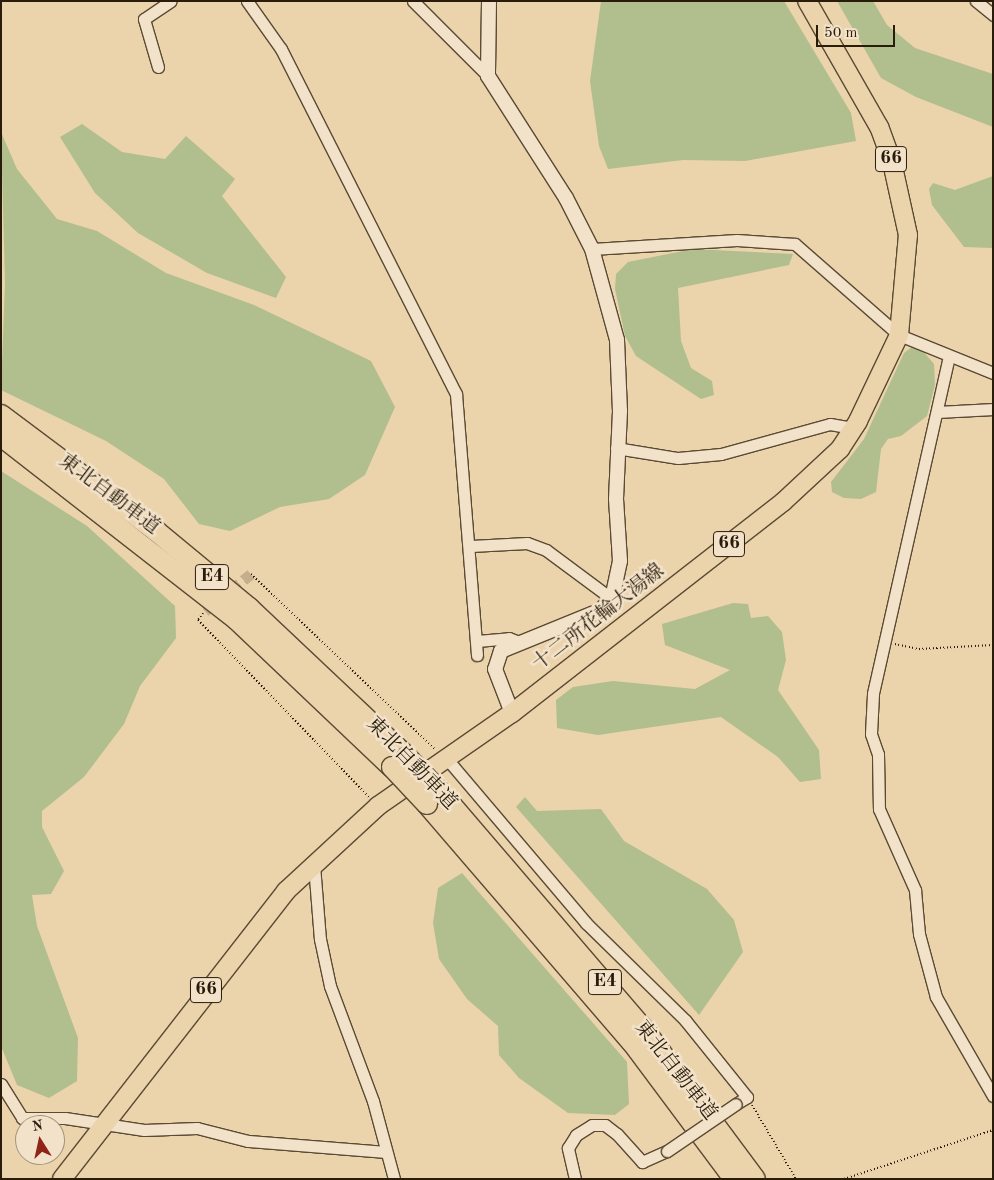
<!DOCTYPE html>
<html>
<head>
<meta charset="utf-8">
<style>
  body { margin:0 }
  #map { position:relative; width:994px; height:1180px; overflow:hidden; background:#ebd3ac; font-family:"Old Standard TT","Noto Serif JP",serif }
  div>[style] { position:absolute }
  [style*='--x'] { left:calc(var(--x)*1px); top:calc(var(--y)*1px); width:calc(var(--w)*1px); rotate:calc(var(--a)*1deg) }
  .green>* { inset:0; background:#b1be8e }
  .minor-tunnel>* { height:11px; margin-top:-5.5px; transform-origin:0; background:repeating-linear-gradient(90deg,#c4ae8c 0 11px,transparent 0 16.5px) }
  .path>* { height:2px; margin-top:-1px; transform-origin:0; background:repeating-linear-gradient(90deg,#291c0b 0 1px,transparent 0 3.5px) }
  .roads { filter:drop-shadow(1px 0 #5a4a33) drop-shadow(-1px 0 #5a4a33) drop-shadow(0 1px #5a4a33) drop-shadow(0 -1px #5a4a33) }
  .minor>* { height:11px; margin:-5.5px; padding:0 5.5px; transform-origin:5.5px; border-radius:5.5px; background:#f2e2c9 }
  .tertiary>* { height:14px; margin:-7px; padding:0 7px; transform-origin:7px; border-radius:7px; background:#f2e2c9 }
  .primary>* { height:18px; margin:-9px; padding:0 9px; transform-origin:9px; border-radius:9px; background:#ebd3ac }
  .motorway>* { height:20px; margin:-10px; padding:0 10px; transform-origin:10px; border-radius:10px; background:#ebd3ac }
  .bridges { filter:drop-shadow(1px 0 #5a4a33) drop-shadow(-1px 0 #5a4a33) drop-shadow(0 1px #5a4a33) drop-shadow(0 -1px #5a4a33) }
  .minor-bridge>* { height:11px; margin:-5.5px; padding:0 5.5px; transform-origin:5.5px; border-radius:5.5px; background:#f2e2c9 }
  .motorway-bridge>* { height:20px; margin:-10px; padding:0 10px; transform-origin:10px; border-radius:10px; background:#ebd3ac }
  span { translate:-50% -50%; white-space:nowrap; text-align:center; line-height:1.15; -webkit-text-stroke:5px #f2e2c9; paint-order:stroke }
  .shield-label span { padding:1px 4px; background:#f2e2c9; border:1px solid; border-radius:4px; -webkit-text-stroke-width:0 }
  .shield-label { font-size:19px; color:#291c0b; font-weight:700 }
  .street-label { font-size:20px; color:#291c0b }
  .frame { position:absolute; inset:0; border:2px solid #291c0b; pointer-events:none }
  .north { position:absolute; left:15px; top:1115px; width:50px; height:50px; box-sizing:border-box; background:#f2e2c9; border:1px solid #a2937d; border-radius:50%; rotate:350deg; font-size:14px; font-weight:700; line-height:20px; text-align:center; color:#291c0b }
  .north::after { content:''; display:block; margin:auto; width:18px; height:22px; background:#8f2418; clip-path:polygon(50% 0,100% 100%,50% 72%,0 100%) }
  .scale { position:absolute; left:816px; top:25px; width:79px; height:22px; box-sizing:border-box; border:2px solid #291c0b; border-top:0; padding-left:6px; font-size:15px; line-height:18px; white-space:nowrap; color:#291c0b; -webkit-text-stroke:4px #f2e2c9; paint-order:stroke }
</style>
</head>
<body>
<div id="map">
  <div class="green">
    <div style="clip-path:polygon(601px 1px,784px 1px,851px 113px,856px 141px,745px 161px,683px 160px,608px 169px,599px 146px,590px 81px)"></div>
    <div style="clip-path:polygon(837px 1px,873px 1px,887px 25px,915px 48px,993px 74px,993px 127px,916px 97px,881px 78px)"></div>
    <div style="clip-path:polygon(82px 124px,122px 152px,165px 159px,186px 136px,235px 179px,222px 196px,286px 277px,276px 298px,207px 273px,138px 233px,95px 193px,60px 137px)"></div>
    <div style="clip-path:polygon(1px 132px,17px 169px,57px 219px,97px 231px,166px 273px,254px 305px,371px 361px,395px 407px,365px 475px,329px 499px,280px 507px,230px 531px,199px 524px,164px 479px,106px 441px,1px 390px,5px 283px)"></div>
    <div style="clip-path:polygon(993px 176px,993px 248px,964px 247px,932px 205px,929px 189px,933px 183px,955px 190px)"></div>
    <div style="clip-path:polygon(693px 249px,793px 254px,789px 265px,678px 288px,681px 341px,691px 368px,712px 381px,714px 395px,701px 399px,636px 356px,625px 336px,615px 289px,616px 274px,628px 262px)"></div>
    <div style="clip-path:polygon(912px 347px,921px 349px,934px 364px,935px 385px,927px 416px,901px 436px,888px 439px,881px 449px,876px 492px,861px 499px,844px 498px,832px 492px,831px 482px,864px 439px,904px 353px)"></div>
    <div style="clip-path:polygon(1px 471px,87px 526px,175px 606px,176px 638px,140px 686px,124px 724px,84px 777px,42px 811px,42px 827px,64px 871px,51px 894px,32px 895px,37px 926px,78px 1038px,77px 1081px,49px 1098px,17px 1085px,1px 1046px)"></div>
    <div style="clip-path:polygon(733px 603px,748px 604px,751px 618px,768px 616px,782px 632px,786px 660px,778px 690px,819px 750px,821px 779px,800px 782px,778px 757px,721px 717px,598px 735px,557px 728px,556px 700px,573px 687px,613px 681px,695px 689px,730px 670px,665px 645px,662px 624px)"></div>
    <div style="clip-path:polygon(525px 797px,537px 811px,601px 809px,624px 841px,707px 889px,734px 920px,743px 952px,699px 1015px,516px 807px)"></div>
    <div style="clip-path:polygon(462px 873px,627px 1062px,629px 1104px,615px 1115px,568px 1113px,519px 1078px,499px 1055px,498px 1026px,467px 999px,439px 959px,433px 923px,438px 888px)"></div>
  </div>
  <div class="minor-tunnel">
    <div style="--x:205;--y:611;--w:59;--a:-38.8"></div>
  </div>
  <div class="path">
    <div style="--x:251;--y:574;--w:255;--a:43.6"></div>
    <div style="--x:203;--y:613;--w:9;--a:126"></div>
    <div style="--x:198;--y:620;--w:246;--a:46"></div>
    <div style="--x:895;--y:644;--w:25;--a:12"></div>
    <div style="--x:919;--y:649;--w:74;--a:-3.1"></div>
    <div style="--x:752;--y:1105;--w:86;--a:59.3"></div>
    <div style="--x:844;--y:1179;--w:157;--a:-18.2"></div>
  </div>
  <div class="roads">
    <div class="minor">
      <div style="--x:247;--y:1;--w:59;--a:54.7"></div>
      <div style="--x:281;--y:49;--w:387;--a:63.1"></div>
      <div style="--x:456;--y:394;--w:262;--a:85.4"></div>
      <div style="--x:413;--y:1;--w:106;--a:45"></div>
      <div style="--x:976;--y:1;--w:22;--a:39"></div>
      <div style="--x:158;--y:67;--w:50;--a:-106.3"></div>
      <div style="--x:144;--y:19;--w:32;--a:-34"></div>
      <div style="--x:592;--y:249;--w:145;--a:-3.6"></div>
      <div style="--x:737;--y:240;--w:58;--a:3.9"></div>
      <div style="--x:795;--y:244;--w:138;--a:41.2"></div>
      <div style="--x:899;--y:335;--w:101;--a:22"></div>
      <div style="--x:949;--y:356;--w:346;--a:102.7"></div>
      <div style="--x:873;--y:694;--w:40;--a:92.9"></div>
      <div style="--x:871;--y:734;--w:21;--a:71"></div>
      <div style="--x:878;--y:754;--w:55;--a:89"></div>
      <div style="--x:879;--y:809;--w:89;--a:66"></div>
      <div style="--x:915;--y:890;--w:44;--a:84.8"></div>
      <div style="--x:919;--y:934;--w:65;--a:74.9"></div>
      <div style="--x:936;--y:997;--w:114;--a:60.1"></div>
      <div style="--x:938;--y:412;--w:55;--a:-3.1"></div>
      <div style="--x:616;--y:448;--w:63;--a:9.2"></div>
      <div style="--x:678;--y:458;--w:43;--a:-5.3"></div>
      <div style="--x:721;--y:454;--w:113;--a:-15.4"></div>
      <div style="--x:830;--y:424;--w:23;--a:10"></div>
      <div style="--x:471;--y:546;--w:56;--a:-3.1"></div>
      <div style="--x:527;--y:543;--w:20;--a:20"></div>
      <div style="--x:546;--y:550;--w:82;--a:36.6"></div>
      <div style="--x:477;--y:641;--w:32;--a:-5"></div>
      <div style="--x:509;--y:638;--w:11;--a:22"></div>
      <div style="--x:447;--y:759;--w:215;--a:49.7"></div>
      <div style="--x:586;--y:923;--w:139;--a:44.4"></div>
      <div style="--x:685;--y:1020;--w:99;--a:51.2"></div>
      <div style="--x:747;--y:1097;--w:13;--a:148"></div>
      <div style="--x:314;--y:865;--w:74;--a:85.4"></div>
      <div style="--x:320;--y:939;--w:48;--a:78"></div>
      <div style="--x:330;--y:986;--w:123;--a:69.5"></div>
      <div style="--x:373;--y:1101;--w:81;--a:74.9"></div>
      <div style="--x:1;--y:1084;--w:40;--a:58"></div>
      <div style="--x:22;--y:1118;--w:43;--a:0"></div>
      <div style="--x:65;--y:1118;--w:80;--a:8.6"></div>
      <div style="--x:144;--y:1130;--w:53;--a:-2.2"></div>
      <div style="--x:197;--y:1128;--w:53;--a:14.3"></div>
      <div style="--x:248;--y:1141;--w:136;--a:4.6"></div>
      <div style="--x:575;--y:1179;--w:32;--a:-103"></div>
      <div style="--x:568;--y:1148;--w:15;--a:-58"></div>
      <div style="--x:576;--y:1135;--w:19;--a:-32"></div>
      <div style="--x:592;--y:1125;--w:13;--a:0"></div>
      <div style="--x:605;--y:1125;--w:15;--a:37"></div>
      <div style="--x:617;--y:1134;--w:38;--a:48"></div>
      <div style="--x:642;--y:1162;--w:27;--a:-24"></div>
    </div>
    <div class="tertiary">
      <div style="--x:489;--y:1;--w:75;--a:90.8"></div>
      <div style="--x:488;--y:76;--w:145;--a:57.4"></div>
      <div style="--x:566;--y:198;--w:57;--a:63"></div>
      <div style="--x:592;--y:249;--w:94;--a:74.6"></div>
      <div style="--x:617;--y:340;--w:71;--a:87.6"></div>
      <div style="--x:620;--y:411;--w:88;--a:92.6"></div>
      <div style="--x:616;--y:499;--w:62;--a:86.3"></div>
      <div style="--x:620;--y:561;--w:39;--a:102"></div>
      <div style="--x:612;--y:599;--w:18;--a:137"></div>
      <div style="--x:599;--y:611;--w:106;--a:157.8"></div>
      <div style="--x:501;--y:651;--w:19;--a:108"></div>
      <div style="--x:495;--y:669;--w:47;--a:68.9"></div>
    </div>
    <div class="primary">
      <div style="--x:62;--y:1179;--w:365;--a:-52.1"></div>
      <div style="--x:286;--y:891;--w:125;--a:-42.7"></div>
      <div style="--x:378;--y:806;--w:163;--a:-34.8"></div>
      <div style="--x:512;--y:713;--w:343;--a:-37.9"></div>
      <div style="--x:783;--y:502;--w:78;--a:-42.9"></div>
      <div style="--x:840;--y:449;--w:33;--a:-57"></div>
      <div style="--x:858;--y:421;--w:95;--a:-64.5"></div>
      <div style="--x:899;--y:335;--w:100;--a:-84.9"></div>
      <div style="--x:908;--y:235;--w:75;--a:-102.4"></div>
      <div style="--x:892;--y:162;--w:37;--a:-110"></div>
      <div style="--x:879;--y:127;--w:145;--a:-119.7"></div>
    </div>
    <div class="motorway">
      <div style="--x:1;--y:415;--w:194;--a:36.8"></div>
      <div style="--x:156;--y:531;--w:121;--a:39.6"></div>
      <div style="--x:249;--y:608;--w:217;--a:43.3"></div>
      <div style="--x:1;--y:436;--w:299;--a:37.9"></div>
      <div style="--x:237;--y:620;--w:214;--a:43.5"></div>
      <div style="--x:442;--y:794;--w:312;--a:49.4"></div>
      <div style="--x:645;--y:1031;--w:184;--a:53.4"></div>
      <div style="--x:427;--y:804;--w:314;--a:49.3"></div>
      <div style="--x:632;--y:1042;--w:171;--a:53.3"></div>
    </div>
  </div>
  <div class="bridges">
    <div class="minor-bridge">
      <div style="--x:667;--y:1151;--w:83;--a:-34.3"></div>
    </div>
    <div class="motorway-bridge">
      <div style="--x:407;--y:757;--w:51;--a:46.6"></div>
      <div style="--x:392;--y:767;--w:51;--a:46.6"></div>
    </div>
  </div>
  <div class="shield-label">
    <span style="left:891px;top:159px">66</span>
    <span style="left:729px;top:544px">66</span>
    <span style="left:212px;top:577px">E4</span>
    <span style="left:605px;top:982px">E4</span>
    <span style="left:206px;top:990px">66</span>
  </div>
  <div class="street-label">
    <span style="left:109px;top:495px;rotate:37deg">東北自動車道</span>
    <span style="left:599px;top:618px;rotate:-38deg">十二所花輪大湯線</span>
    <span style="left:411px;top:764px;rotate:46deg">東北自動車道</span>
    <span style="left:675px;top:1071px;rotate:52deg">東北自動車道</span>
  </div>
  <div class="frame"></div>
  <div class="north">N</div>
  <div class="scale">50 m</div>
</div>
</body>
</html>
